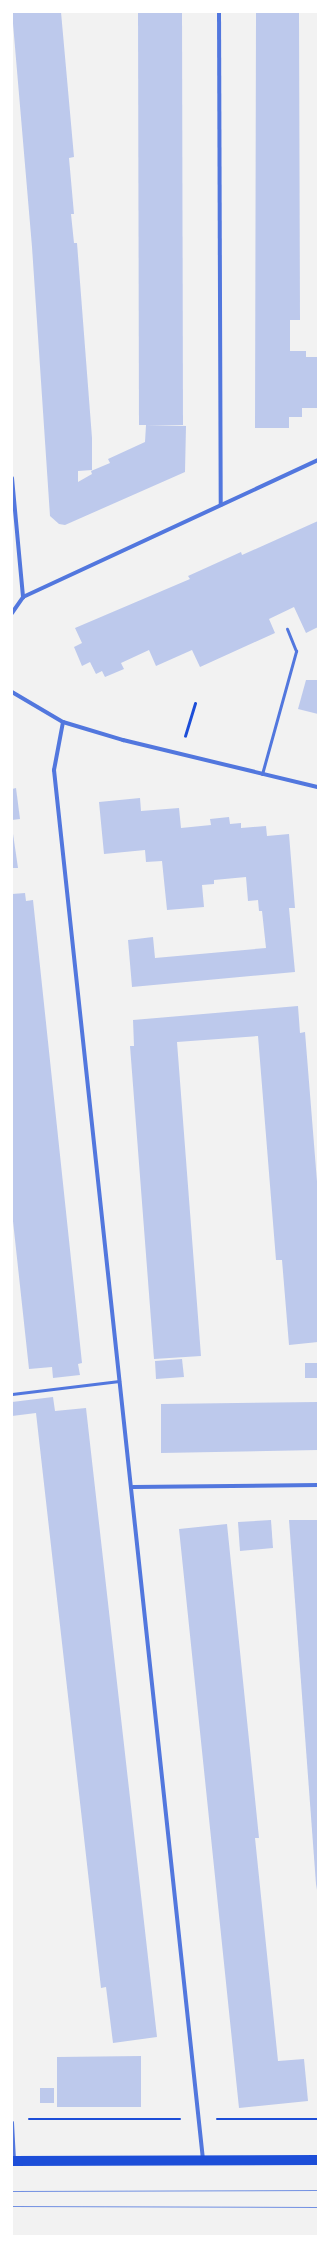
<!DOCTYPE html>
<html>
<head>
<meta charset="utf-8">
<style>
  body { margin:0 }
  #map { position:relative; width:330px; height:2248px; overflow:hidden; background:#f2f2f2; font-family:Georgia,serif }
  div>[style] { position:absolute }
  [style*='--x'] { left:calc(var(--x)*1px); top:calc(var(--y)*1px); width:calc(var(--w)*1px); rotate:calc(var(--a)*1deg) }
  .building>* { inset:0; background:#bdc9ec }
  .path>* { height:2.5px; margin:-1.25px; padding:0 1.25px; transform-origin:1.25px; border-radius:1.25px; background:#1d4ed8 }
  .service>* { height:3px; margin:-1.5px; padding:0 1.5px; transform-origin:1.5px; border-radius:1.5px; background:#5277de }
  .minor>* { height:4px; margin:-2px; padding:0 2px; transform-origin:2px; border-radius:2px; background:#5277de }
  .primary>* { height:10px; margin:-5px; padding:0 5px; transform-origin:5px; border-radius:5px; background:#1d4ed8 }
  .tram>* { height:1px; margin:-0.5px; padding:0 0.5px; transform-origin:0.5px; border-radius:0.5px; background:#7290e2 }
  span { translate:-50% -50%; white-space:nowrap; text-align:center; line-height:1.15; -webkit-text-stroke:4px #fff; paint-order:stroke }
  .frame { position:absolute; inset:0; border:13px solid #fff; pointer-events:none }
</style>
</head>
<body>
<div id="map">
  <div class="building">
    <div style="clip-path:polygon(12px 12px,61px 12px,74px 157px,69px 158px,74px 214px,71px 214px,74px 243px,77px 243px,92px 438px,92px 470px,78px 471px,78px 482px,92px 474px,91px 471px,110px 463px,108px 459px,145px 442px,146px 425px,186px 426px,185px 472px,65px 525px,59px 524px,50px 516px,32px 247px)"></div>
    <div style="clip-path:polygon(138px 12px,182px 12px,183px 425px,139px 425px)"></div>
    <div style="clip-path:polygon(256px 12px,299px 12px,300px 320px,290px 320px,290px 351px,306px 351px,306px 357px,318px 357px,318px 408px,302px 408px,302px 417px,289px 417px,289px 428px,255px 428px)"></div>
    <div style="clip-path:polygon(318px 521px,318px 627px,306px 633px,294px 607px,269px 619px,275px 633px,200px 667px,192px 650px,156px 666px,149px 650px,121px 663px,124px 669px,105px 677px,102px 671px,96px 674px,90px 662px,82px 666px,74px 647px,82px 643px,75px 628px,190px 579px,188px 576px,241px 552px,242px 555px)"></div>
    <div style="clip-path:polygon(306px 680px,318px 680px,318px 714px,298px 709px)"></div>
    <div style="clip-path:polygon(16px 788px,20px 819px,12px 820px,12px 789px)"></div>
    <div style="clip-path:polygon(140px 798px,141px 811px,179px 808px,181px 828px,211px 825px,210px 819px,229px 817px,230px 824px,241px 823px,241px 828px,266px 826px,267px 836px,289px 834px,295px 908px,289px 908px,295px 972px,132px 987px,128px 940px,153px 937px,155px 958px,266px 948px,262px 911px,259px 911px,258px 900px,248px 901px,246px 877px,214px 880px,214px 884px,202px 885px,204px 907px,167px 910px,162px 861px,146px 862px,145px 850px,104px 854px,99px 802px)"></div>
    <div style="clip-path:polygon(12px 827px,18px 868px,12px 868px)"></div>
    <div style="clip-path:polygon(25px 893px,26px 901px,33px 900px,82px 1363px,78px 1364px,80px 1375px,53px 1378px,52px 1367px,29px 1369px,12px 1212px,12px 894px)"></div>
    <div style="clip-path:polygon(298px 1006px,300px 1033px,305px 1032px,318px 1194px,318px 1342px,289px 1345px,282px 1260px,276px 1260px,258px 1036px,177px 1042px,201px 1356px,154px 1359px,130px 1046px,134px 1046px,133px 1020px)"></div>
    <div style="clip-path:polygon(182px 1359px,184px 1377px,156px 1379px,155px 1361px)"></div>
    <div style="clip-path:polygon(305px 1363px,318px 1363px,318px 1378px,305px 1378px)"></div>
    <div style="clip-path:polygon(53px 1397px,55px 1411px,86px 1408px,157px 2037px,113px 2043px,106px 1987px,101px 1988px,36px 1413px,12px 1416px,12px 1402px)"></div>
    <div style="clip-path:polygon(318px 1402px,318px 1450px,161px 1453px,161px 1404px)"></div>
    <div style="clip-path:polygon(271px 1520px,273px 1548px,240px 1551px,238px 1522px)"></div>
    <div style="clip-path:polygon(289px 1520px,318px 1520px,318px 1896px,316px 1884px)"></div>
    <div style="clip-path:polygon(227px 1524px,259px 1838px,255px 1838px,278px 2061px,304px 2059px,308px 2101px,239px 2108px,179px 1529px)"></div>
    <div style="clip-path:polygon(141px 2056px,141px 2107px,57px 2107px,57px 2057px)"></div>
    <div style="clip-path:polygon(40px 2088px,54px 2088px,54px 2103px,40px 2103px)"></div>
  </div>
  <div class="path">
    <div style="--x:185;--y:736;--w:34;--a:-73"></div>
    <div style="--x:29;--y:2119;--w:151;--a:0"></div>
    <div style="--x:217;--y:2119;--w:101;--a:0"></div>
  </div>
  <div class="service">
    <div style="--x:262;--y:774;--w:128;--a:-74.5"></div>
    <div style="--x:296;--y:651;--w:24;--a:-112"></div>
    <div style="--x:12;--y:1394;--w:108;--a:-6.9"></div>
    <div style="--x:12;--y:2122;--w:38;--a:87"></div>
  </div>
  <div class="minor">
    <div style="--x:219;--y:12;--w:493;--a:89.8"></div>
    <div style="--x:12;--y:478;--w:120;--a:84.7"></div>
    <div style="--x:12;--y:613;--w:19;--a:-55"></div>
    <div style="--x:23;--y:597;--w:325;--a:-24.9"></div>
    <div style="--x:12;--y:692;--w:59;--a:30.5"></div>
    <div style="--x:63;--y:722;--w:63;--a:16.7"></div>
    <div style="--x:123;--y:740;--w:201;--a:13.6"></div>
    <div style="--x:63;--y:722;--w:49;--a:100.6"></div>
    <div style="--x:54;--y:770;--w:1397;--a:83.88"></div>
    <div style="--x:133;--y:1487;--w:185;--a:-0.6"></div>
  </div>
  <div class="primary">
    <div style="--x:12;--y:2161;--w:306;--a:-0.2"></div>
  </div>
  <div class="tram">
    <div style="--x:12;--y:2191;--w:306;--a:-0.2"></div>
    <div style="--x:12;--y:2206;--w:306;--a:0.2"></div>
  </div>
  <div class="frame"></div>
</div>
</body>
</html>
